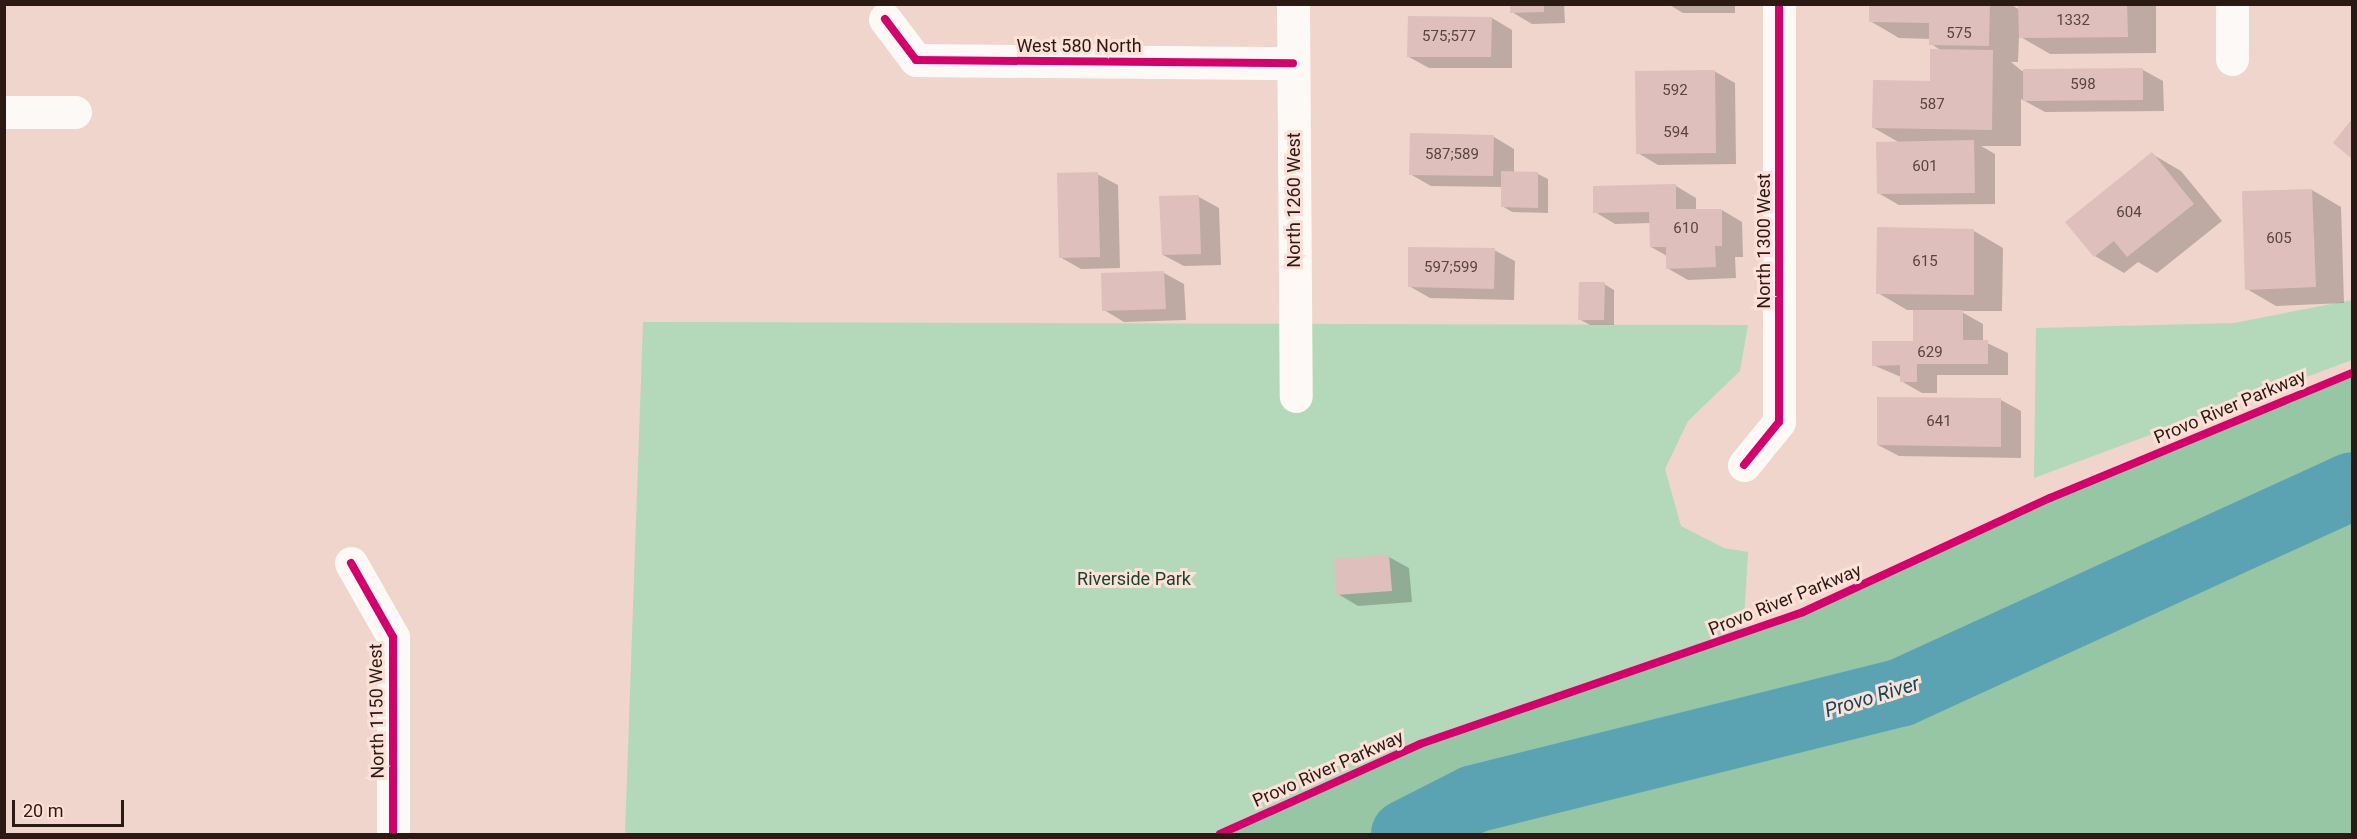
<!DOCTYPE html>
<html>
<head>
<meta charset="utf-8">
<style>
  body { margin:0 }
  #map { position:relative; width:2357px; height:839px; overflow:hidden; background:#efd5cc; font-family:Roboto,sans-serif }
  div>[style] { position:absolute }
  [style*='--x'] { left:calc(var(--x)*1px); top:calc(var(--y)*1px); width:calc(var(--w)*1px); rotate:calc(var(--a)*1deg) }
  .green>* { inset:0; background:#b4d8ba }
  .forest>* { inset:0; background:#97c6a5 }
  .shadow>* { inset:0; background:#0003 }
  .river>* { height:68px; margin:-34px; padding:0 34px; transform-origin:34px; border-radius:34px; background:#5ba3b3 }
  .building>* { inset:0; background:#debfbb }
  .street>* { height:33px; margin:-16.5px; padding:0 16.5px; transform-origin:16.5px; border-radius:16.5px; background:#fdf9f7 }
  .cycleway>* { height:8px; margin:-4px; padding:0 4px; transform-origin:4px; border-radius:4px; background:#d6006c }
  span { translate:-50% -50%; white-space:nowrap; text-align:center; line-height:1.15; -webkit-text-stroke:6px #fde0d7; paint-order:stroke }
  .number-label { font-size:15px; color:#59443e }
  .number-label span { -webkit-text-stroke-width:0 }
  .street-label { font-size:18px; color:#2b1a14 }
  .park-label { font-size:18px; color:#16432d }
  .water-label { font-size:20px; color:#104b5a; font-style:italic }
  .frame { position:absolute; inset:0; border:6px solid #2b1a14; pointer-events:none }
  .scale { position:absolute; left:12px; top:800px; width:112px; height:27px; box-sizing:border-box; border:3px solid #2b1a14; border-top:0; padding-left:8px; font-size:18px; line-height:21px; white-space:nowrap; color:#2b1a14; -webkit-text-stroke:4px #fde0d7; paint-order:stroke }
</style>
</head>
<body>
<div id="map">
  <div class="green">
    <div style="clip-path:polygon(2352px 300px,2352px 360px,2034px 478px,2036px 328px,2234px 323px)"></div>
    <div style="clip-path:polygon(643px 322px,1748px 325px,1740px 371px,1688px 421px,1665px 469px,1681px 526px,1724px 548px,1748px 552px,1743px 635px,1420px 744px,1220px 834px,625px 834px)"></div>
  </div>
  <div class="forest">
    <div style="clip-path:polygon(2352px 373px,2352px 834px,1220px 834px,1420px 744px,1803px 612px,2050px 498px)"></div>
  </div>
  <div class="shadow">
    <div style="clip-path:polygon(1511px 4px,1564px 4px,1565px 23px,1532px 24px,1512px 12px)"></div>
    <div style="clip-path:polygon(1668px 4px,1735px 4px,1735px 13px,1683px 13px)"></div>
    <div style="clip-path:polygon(1870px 4px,2010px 4px,2020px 10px,2020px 4px,2156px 4px,2156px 53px,2050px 54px,2019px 36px,2018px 62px,2011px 62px,2022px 71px,2143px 70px,2163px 81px,2164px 111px,2045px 112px,2021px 99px,2021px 146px,1981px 146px,1995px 154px,1995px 204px,1899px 205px,1878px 193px,1900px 143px,1874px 128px,1931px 83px,1942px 51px,1931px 44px,1931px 39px,1899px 38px,1870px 21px)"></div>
    <div style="clip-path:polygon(1492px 18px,1512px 30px,1512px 68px,1429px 68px,1409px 57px)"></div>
    <div style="clip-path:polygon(1714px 71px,1735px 83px,1736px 164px,1658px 165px,1638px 153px)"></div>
    <div style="clip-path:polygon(1494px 137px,1514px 149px,1514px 173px,1538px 174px,1548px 179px,1548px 213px,1512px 212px,1502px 206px,1502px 187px,1431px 186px,1410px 174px)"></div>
    <div style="clip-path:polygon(2152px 154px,2181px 171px,2222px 221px,2157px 273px,2138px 262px,2124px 273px,2095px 256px)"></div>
    <div style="clip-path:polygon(1097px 174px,1118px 185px,1120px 268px,1081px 269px,1060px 257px)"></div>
    <div style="clip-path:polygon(1676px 186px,1696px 198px,1696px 211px,1722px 210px,1742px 222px,1743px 257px,1735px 257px,1736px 278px,1688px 280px,1667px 268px,1667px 256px,1651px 247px,1651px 223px,1615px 224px,1595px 212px)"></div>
    <div style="clip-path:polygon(2312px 190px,2341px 207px,2344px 303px,2276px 306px,2247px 289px)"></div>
    <div style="clip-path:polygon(1199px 197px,1219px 208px,1221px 265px,1184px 266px,1163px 255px)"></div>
    <div style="clip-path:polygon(1879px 229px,1974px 231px,2003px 248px,2002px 311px,1960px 311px,1983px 324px,1983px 341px,2008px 353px,2008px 375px,1937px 375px,1937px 393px,1922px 393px,1901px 381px,1901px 377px,1873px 365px,1914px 342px,1914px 310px,1907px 310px,1878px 293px)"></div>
    <div style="clip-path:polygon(1494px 250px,1515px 261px,1514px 300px,1430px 298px,1409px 286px)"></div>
    <div style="clip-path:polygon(1164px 273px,1184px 284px,1186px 320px,1124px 322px,1104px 310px)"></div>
    <div style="clip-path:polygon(1604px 284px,1614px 290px,1614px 325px,1590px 325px,1579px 319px)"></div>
    <div style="clip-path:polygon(2001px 400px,2021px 411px,2021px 458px,1899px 456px,1878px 445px)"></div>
    <div style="clip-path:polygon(1389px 557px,1409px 568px,1412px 602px,1358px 606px,1338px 594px)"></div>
  </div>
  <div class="river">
    <div style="--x:1405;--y:834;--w:77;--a:-26.9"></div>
    <div style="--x:1474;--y:799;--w:439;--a:-14"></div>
    <div style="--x:1900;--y:693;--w:497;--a:-24.6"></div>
  </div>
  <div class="building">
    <div style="clip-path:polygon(1510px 4px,1544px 4px,1544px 12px,1510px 13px)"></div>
    <div style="clip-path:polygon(1869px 4px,1990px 4px,1989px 46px,1929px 45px,1929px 23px,1869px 22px)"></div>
    <div style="clip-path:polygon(2018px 4px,2127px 4px,2128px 37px,2019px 38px)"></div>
    <div style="clip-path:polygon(1408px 16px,1492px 17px,1491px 57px,1407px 57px)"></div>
    <div style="clip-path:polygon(1930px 49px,1993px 50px,1992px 130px,1872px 128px,1873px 80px,1930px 81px)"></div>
    <div style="clip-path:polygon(2143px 68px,2143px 100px,2023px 101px,2023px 69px)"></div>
    <div style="clip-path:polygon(1715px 70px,1716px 153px,1636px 154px,1635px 71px)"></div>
    <div style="clip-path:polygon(2352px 119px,2352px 159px,2333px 143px)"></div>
    <div style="clip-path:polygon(1410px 133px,1494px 135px,1493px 176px,1409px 175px)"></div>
    <div style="clip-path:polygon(1974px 140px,1975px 193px,1877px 194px,1876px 142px)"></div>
    <div style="clip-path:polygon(2152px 152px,2194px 204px,2127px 257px,2114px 241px,2094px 257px,2065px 222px)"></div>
    <div style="clip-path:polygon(1501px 171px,1538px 172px,1538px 208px,1501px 207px)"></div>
    <div style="clip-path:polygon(1098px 172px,1100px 257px,1059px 258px,1057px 173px)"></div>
    <div style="clip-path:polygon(1676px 184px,1676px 209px,1722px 209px,1722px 246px,1715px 246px,1716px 267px,1666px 269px,1666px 247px,1650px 247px,1649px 212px,1593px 213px,1593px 186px)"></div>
    <div style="clip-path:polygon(2312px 189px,2316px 287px,2245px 290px,2242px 191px)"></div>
    <div style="clip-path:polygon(1199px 195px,1201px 254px,1162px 255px,1159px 196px)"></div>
    <div style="clip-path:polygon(1877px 227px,1974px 229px,1974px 295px,1876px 294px)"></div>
    <div style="clip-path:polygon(1408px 247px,1495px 248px,1494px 289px,1408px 287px)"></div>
    <div style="clip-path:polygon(1164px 271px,1166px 309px,1102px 311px,1101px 273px)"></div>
    <div style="clip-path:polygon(1579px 282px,1605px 282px,1604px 320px,1578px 320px)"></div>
    <div style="clip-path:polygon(1913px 310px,1963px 310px,1963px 340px,1988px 340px,1988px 364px,1917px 364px,1917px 382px,1900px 382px,1900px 365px,1872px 366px,1872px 341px,1913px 341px)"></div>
    <div style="clip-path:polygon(1877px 397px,2001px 398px,2001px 447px,1877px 445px)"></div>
    <div style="clip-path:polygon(1389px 555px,1392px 591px,1336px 595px,1334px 559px)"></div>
  </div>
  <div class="street">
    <div style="--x:1293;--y:4;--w:392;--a:89.6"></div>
    <div style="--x:885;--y:19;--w:51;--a:52.9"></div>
    <div style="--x:916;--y:60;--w:377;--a:0.5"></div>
    <div style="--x:2232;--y:59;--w:55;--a:-90"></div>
    <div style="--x:4;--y:112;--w:71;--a:0"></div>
    <div style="--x:1744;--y:465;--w:55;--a:-50.9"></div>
    <div style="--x:1779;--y:422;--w:418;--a:-90"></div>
    <div style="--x:351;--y:563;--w:85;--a:60.4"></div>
    <div style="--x:393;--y:637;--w:197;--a:90"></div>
  </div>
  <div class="cycleway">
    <div style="--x:885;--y:19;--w:51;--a:52.9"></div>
    <div style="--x:916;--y:60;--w:377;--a:0.5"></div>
    <div style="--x:1744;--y:465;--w:55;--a:-50.9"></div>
    <div style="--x:1779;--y:422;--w:418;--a:-90"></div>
    <div style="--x:351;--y:563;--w:85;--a:60.4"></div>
    <div style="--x:393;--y:637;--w:197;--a:90"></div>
    <div style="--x:1220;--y:834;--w:219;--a:-24.2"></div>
    <div style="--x:1420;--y:744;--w:405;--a:-19"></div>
    <div style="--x:1803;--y:612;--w:272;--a:-24.8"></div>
    <div style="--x:2050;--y:498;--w:327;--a:-22.5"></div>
  </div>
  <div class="number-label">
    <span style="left:2073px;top:21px">1332</span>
    <span style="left:1959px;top:34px">575</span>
    <span style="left:1449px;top:37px">575;577</span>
    <span style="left:2083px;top:85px">598</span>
    <span style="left:1675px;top:91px">592</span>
    <span style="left:1932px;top:105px">587</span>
    <span style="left:1676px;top:133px">594</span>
    <span style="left:1452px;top:155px">587;589</span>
    <span style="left:1925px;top:167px">601</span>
    <span style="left:2129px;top:213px">604</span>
    <span style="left:1686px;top:229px">610</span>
    <span style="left:2279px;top:239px">605</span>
    <span style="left:1925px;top:262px">615</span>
    <span style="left:1451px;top:268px">597;599</span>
    <span style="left:1930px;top:353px">629</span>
    <span style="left:1939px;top:422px">641</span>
  </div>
  <div class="street-label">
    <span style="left:1079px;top:46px">West 580 North</span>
    <span style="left:1294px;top:200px;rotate:-90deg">North 1260 West</span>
    <span style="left:1764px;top:241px;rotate:-90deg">North 1300 West</span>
    <span style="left:2230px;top:407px;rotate:-23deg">Provo River Parkway</span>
    <span style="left:1785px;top:600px;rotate:-22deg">Provo River Parkway</span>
    <span style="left:377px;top:711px;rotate:-91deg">North 1150 West</span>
    <span style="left:1328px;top:769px;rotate:-24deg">Provo River Parkway</span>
  </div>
  <div class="park-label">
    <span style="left:1134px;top:579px">Riverside Park</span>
  </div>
  <div class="water-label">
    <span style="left:1872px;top:697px;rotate:-17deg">Provo River</span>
  </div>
  <div class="frame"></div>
  <div class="scale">20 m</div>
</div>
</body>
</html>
